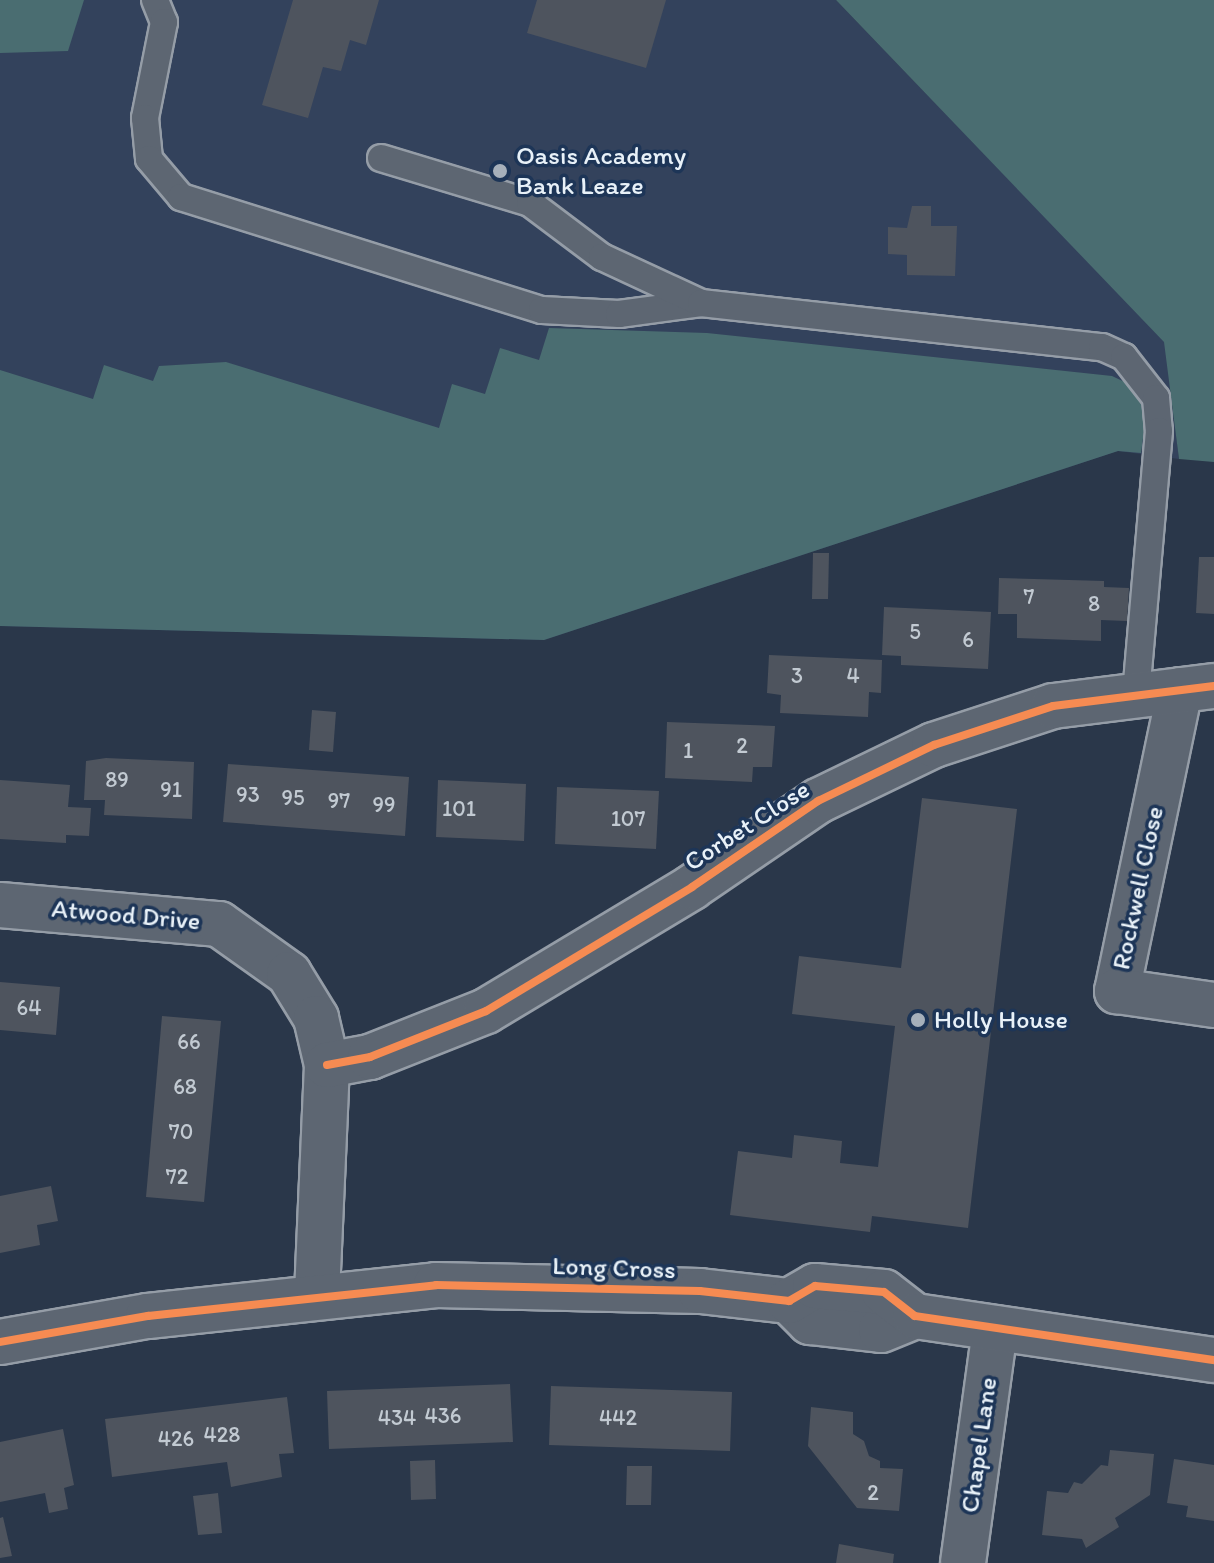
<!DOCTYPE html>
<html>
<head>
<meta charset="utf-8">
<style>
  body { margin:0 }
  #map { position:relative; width:1214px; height:1563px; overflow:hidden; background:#2a374a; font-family:Itim,sans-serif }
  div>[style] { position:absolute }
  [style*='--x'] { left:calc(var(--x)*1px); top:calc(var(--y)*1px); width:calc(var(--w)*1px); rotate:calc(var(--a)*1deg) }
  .built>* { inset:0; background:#33425c }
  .green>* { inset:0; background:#4a6d71 }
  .building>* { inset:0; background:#4e545e }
  .roads { filter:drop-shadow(2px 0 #959da7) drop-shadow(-2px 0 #959da7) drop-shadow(0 2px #959da7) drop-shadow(0 -2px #959da7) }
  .lane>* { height:26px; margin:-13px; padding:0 13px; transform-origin:13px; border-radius:13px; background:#5d6672 }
  .street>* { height:44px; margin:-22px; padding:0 22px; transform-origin:22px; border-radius:22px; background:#5d6672 }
  .secondary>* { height:44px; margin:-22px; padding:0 22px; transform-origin:22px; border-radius:22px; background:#5d6672 }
  .cycleway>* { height:8px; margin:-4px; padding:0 4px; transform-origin:4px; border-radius:4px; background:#f68b52 }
  .dots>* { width:22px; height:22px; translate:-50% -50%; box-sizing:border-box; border:4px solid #1d3557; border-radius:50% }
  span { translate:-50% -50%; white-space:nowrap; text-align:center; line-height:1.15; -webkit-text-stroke:7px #1d3557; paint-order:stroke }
  .number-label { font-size:22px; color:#c2cad2 }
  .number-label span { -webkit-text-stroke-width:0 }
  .poi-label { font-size:26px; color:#e8f1f8 }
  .left { translate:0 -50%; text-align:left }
  .street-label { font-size:26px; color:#e8f1f8 }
</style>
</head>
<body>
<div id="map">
  <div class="built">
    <div style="clip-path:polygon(0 0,836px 0,1165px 342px,1179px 459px,1118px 451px,544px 640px,0 626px)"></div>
  </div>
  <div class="green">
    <div style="clip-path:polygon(0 0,84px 0,68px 51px,0 53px)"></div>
    <div style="clip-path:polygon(836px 0,1214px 0,1214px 462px,1179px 459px,1164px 342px)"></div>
    <div style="clip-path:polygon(549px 328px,707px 333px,1112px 376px,1131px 385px,1140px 398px,1145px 423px,1141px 453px,1118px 451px,544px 640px,0 626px,0 370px,93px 399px,104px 365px,153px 381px,159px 366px,226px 362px,439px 428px,452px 384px,485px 394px,500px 348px,539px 360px)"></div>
  </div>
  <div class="building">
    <div style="clip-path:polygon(293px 0,379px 0,366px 45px,350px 40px,341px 71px,323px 67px,308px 118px,262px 105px)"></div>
    <div style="clip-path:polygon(537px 0,666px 0,646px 68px,527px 33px)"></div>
    <div style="clip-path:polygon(912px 206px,931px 206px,931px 226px,957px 226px,955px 276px,907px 275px,907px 255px,888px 254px,888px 227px,907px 228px)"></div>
    <div style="clip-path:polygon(813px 553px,829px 553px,828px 599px,812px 599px)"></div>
    <div style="clip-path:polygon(1199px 557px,1214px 557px,1214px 614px,1196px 613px)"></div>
    <div style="clip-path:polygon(999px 578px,1104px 581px,1104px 587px,1129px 588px,1127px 621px,1101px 620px,1101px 641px,1017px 638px,1017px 614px,998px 614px)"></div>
    <div style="clip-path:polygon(884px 607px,991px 612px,988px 669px,901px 665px,901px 656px,882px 655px)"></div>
    <div style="clip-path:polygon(769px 655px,882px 660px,881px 693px,869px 692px,868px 717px,780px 713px,781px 695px,767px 693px)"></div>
    <div style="clip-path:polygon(312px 710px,336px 712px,333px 752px,309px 750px)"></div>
    <div style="clip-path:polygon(667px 722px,775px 726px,772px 767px,753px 767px,752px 782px,665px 778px)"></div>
    <div style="clip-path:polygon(106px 758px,194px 762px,192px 819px,104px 815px,105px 800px,84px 800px,86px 761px)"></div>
    <div style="clip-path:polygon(228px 764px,409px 777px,405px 836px,223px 822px)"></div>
    <div style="clip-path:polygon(0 780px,70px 785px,68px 807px,91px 808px,89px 836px,66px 835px,66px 843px,0 839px)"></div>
    <div style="clip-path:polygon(438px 780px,526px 784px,524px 841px,436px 837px)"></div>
    <div style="clip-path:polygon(557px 787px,659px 791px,656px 849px,555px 844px)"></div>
    <div style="clip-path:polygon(922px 798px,1017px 809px,968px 1228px,872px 1216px,870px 1232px,730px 1215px,738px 1151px,792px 1158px,794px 1135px,842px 1141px,840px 1163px,878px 1167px,895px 1026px,792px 1014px,799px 956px,901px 968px)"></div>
    <div style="clip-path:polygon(0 982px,60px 987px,56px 1035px,0 1030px)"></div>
    <div style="clip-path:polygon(162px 1016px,221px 1021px,204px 1202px,146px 1197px)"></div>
    <div style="clip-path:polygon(51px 1186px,58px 1221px,37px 1225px,40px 1245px,0 1253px,0 1196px)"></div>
    <div style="clip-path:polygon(510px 1384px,513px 1442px,329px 1449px,327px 1391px)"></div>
    <div style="clip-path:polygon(551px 1386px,732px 1392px,730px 1451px,549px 1445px)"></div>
    <div style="clip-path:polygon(287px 1397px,294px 1453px,279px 1454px,282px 1477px,231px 1487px,227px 1462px,112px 1477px,105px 1419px)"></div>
    <div style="clip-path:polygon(811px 1407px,853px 1412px,853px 1434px,864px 1441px,869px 1456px,880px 1461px,880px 1468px,903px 1469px,899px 1511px,857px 1508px,808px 1446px)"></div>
    <div style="clip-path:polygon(63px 1429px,74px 1485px,64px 1488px,68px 1509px,49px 1513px,45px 1493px,0 1502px,0 1442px)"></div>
    <div style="clip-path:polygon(1110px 1450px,1154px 1454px,1150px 1495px,1115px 1518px,1119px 1527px,1086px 1548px,1082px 1539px,1042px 1535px,1047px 1491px,1068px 1493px,1074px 1482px,1082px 1484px,1101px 1465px,1108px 1466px)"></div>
    <div style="clip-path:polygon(1174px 1459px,1214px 1465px,1214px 1521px,1186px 1517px,1188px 1506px,1167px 1503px)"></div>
    <div style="clip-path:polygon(435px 1460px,436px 1499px,411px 1500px,410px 1461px)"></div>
    <div style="clip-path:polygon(627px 1466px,652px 1466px,651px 1505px,626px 1505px)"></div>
    <div style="clip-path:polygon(218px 1493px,222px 1533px,198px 1535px,193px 1496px)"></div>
    <div style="clip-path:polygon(3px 1517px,12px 1556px,0 1558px,0 1518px)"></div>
    <div style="clip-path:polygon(839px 1544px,894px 1554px,893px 1563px,836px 1563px)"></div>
  </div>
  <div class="roads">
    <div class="lane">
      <div style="--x:155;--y:0;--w:24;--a:68"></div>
      <div style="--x:164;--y:22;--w:98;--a:101.2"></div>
      <div style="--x:145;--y:118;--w:41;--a:84.4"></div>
      <div style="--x:149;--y:159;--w:50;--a:49.9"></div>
      <div style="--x:181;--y:197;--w:378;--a:17.4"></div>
      <div style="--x:542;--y:310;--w:77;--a:3"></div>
      <div style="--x:619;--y:314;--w:83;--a:-7.6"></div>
      <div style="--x:381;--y:158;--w:156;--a:16.8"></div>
      <div style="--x:530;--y:203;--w:90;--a:36.9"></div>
      <div style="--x:602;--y:257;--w:109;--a:24.9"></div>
      <div style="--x:701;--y:303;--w:403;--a:6.3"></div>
      <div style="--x:1102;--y:347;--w:24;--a:24"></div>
      <div style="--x:1124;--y:357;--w:52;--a:52"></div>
      <div style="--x:1156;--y:398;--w:33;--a:85"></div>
      <div style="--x:1159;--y:431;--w:263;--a:95"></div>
    </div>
    <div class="street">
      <div style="--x:1180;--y:690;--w:308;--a:101.8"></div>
      <div style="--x:1117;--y:991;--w:98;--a:8.2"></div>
      <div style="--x:0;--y:905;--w:220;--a:5"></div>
      <div style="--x:219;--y:924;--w:86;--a:35.5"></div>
      <div style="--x:289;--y:974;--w:52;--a:58.5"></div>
      <div style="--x:316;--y:1018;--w:48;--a:76.8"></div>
      <div style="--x:327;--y:1065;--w:230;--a:92.5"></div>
      <div style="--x:327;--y:1065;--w:44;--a:-10.5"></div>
      <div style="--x:370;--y:1057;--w:125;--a:-21.6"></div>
      <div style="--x:486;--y:1011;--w:240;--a:-31"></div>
      <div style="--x:692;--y:887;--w:153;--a:-34.3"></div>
      <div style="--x:818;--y:801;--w:129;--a:-25.8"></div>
      <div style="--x:934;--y:745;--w:125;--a:-18.1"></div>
      <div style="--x:1053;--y:706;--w:162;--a:-7.1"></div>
      <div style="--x:963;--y:1563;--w:237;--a:-82.2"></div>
    </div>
    <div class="secondary">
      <div style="--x:789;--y:1301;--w:30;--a:45"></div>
      <div style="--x:810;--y:1322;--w:71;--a:6.4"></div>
      <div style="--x:881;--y:1330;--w:37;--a:-22"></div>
      <div style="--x:0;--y:1342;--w:150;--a:-10"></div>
      <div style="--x:148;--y:1316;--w:290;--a:-6.1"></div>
      <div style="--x:436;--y:1285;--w:264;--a:1.3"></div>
      <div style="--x:700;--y:1291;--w:90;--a:6.4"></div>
      <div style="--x:789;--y:1301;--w:30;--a:-30"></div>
      <div style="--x:815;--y:1286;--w:69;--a:5"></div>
      <div style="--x:884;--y:1292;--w:39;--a:38"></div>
      <div style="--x:915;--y:1316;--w:302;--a:8.4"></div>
    </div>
  </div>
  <div class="cycleway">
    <div style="--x:327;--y:1065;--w:44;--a:-10.5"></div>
    <div style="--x:370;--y:1057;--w:125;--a:-21.6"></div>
    <div style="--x:486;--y:1011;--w:240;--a:-31"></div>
    <div style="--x:692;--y:887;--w:153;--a:-34.3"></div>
    <div style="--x:818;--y:801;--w:129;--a:-25.8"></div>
    <div style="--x:934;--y:745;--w:125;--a:-18.1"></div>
    <div style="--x:1053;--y:706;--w:162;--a:-7.1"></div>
    <div style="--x:0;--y:1342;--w:150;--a:-10"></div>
    <div style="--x:148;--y:1316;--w:290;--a:-6.1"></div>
    <div style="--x:436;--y:1285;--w:264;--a:1.3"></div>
    <div style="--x:700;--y:1291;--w:90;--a:6.4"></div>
    <div style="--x:789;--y:1301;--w:30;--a:-30"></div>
    <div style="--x:815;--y:1286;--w:69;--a:5"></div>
    <div style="--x:884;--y:1292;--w:39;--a:38"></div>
    <div style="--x:915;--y:1316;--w:302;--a:8.4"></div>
  </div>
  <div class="dots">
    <div style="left:500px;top:171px;background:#a6b0bb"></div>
    <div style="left:918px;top:1020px;background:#a6b0bb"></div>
  </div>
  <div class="number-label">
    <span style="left:1029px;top:597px">7</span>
    <span style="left:1094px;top:604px">8</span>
    <span style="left:915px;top:632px">5</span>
    <span style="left:968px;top:640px">6</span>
    <span style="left:797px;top:676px">3</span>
    <span style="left:853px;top:676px">4</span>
    <span style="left:742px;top:746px">2</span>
    <span style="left:688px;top:751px">1</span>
    <span style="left:117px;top:780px">89</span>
    <span style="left:171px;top:790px">91</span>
    <span style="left:248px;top:795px">93</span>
    <span style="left:293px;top:798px">95</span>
    <span style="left:339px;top:801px">97</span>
    <span style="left:384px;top:805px">99</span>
    <span style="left:459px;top:809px">101</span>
    <span style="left:628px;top:819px">107</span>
    <span style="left:29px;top:1008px">64</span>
    <span style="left:189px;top:1042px">66</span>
    <span style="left:185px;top:1087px">68</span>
    <span style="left:181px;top:1132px">70</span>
    <span style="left:177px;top:1177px">72</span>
    <span style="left:443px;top:1416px">436</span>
    <span style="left:397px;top:1418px">434</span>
    <span style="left:618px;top:1418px">442</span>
    <span style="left:222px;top:1435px">428</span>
    <span style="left:176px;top:1439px">426</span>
    <span style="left:873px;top:1493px">2</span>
  </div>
  <div class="poi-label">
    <span class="left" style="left:516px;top:171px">Oasis Academy<br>Bank Leaze</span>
    <span class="left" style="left:934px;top:1020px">Holly House</span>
  </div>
  <div class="street-label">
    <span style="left:747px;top:826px;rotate:-33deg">Corbet Close</span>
    <span style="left:1138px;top:888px;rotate:-78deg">Rockwell Close</span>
    <span style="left:126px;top:915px;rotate:5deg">Atwood Drive</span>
    <span style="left:614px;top:1268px;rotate:2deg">Long Cross</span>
    <span style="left:979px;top:1445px;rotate:-82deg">Chapel Lane</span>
  </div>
</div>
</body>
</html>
